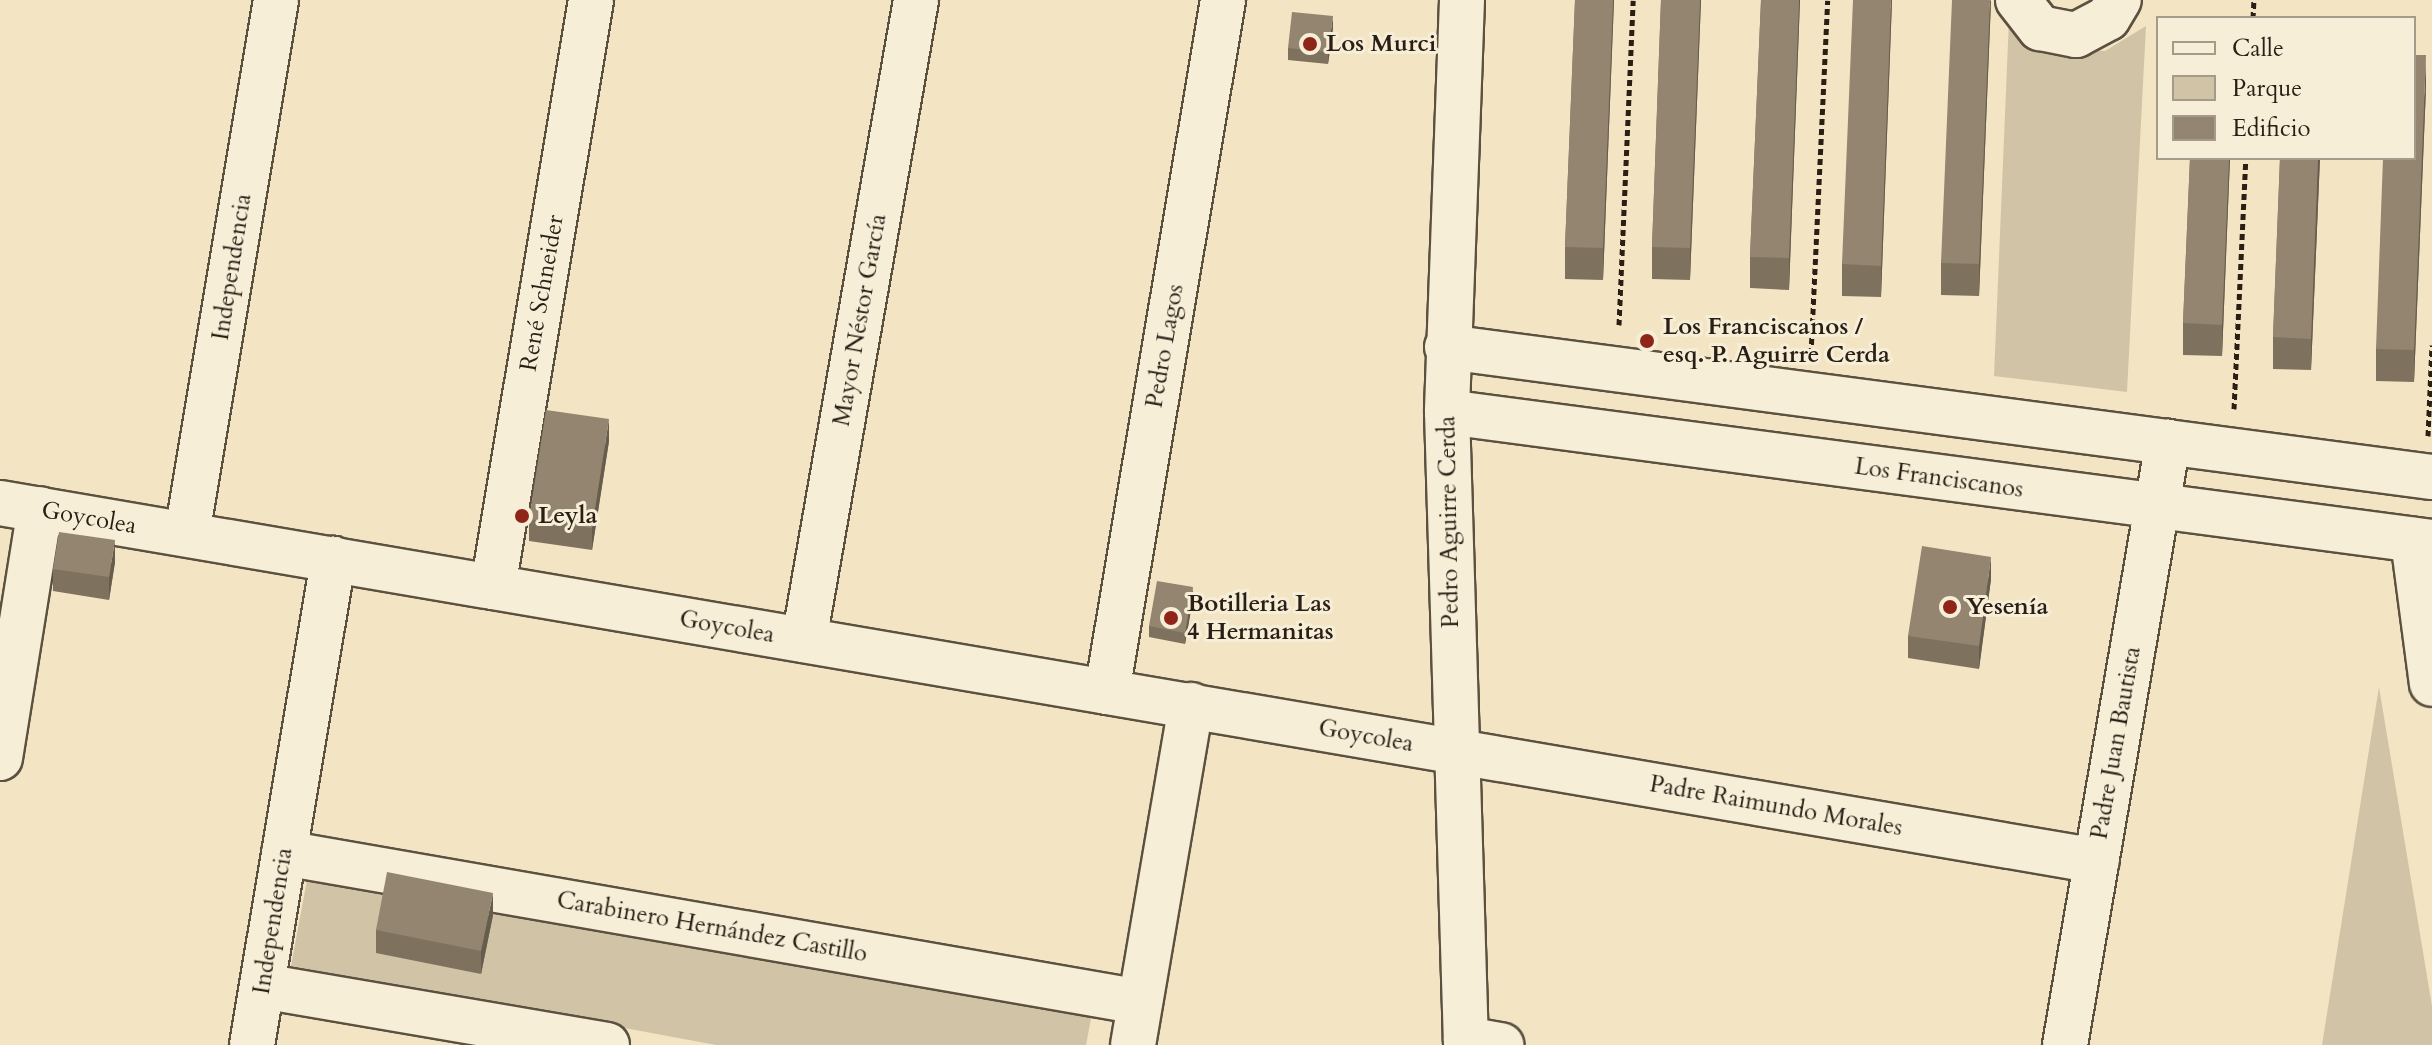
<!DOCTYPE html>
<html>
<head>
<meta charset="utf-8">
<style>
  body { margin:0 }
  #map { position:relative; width:2432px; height:1045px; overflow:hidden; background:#f3e5c3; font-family:Cardo,serif }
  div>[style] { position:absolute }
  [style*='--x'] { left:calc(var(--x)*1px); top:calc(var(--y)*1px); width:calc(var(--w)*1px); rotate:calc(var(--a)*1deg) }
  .green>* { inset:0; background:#d1c3a5 }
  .path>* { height:5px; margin-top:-2.5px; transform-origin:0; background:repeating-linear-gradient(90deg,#2a1e15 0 6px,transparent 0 10px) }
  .roads { filter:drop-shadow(2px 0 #5c5040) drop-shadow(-2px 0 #5c5040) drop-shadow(0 2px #5c5040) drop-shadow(0 -2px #5c5040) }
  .street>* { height:44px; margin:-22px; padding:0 22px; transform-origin:22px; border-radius:22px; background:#f7eed8 }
  .secondary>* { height:44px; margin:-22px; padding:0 22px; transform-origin:22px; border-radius:22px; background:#f7eed8 }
  .wall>* { inset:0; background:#7e725f }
  .shaded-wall>* { inset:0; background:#675d4e }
  .building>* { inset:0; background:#93856f }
  .dots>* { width:22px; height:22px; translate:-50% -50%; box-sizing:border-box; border:4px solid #f7eed8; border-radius:50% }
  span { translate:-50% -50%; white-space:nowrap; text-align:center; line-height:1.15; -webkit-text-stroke:6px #f7eed8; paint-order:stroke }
  .poi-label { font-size:24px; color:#2a1e15; font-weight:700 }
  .left { translate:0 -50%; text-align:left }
  .street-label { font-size:24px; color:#2a1e15 }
  .legend { position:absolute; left:2156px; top:16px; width:260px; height:144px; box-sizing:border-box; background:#f7eed8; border:2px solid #a59b8a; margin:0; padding:10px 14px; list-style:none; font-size:24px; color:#2a1e15 }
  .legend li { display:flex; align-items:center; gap:16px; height:40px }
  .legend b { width:40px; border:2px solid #a59b8a }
</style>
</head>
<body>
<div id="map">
  <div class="green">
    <div style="clip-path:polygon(2009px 19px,2066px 48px,2105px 51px,2146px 26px,2127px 392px,1994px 376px)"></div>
    <div style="clip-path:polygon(2379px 687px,2432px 1006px,2432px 1045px,2322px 1045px)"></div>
    <div style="clip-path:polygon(310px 864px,1093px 1008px,1086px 1045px,716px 1045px,291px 966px)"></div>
  </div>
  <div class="path">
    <div style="--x:2253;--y:18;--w:18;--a:-87"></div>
    <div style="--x:1619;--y:325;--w:325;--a:-87.5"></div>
    <div style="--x:1811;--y:354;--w:354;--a:-87.3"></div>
    <div style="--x:2234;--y:409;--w:251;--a:-87.3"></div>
    <div style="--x:2428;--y:436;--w:91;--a:-87.5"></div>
  </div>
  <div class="roads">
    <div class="street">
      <div style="--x:2018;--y:0;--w:36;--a:52"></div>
      <div style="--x:2040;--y:28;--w:37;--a:11"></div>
      <div style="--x:2076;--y:35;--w:36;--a:-28"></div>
      <div style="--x:2108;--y:18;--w:21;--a:-59"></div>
      <div style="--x:0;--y:503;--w:2127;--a:9.69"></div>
      <div style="--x:187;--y:534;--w:541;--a:-80.54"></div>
      <div style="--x:2413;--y:540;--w:145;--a:82.5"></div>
      <div style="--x:493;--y:587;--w:595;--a:-80.52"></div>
      <div style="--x:804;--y:640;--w:650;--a:-80.07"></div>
      <div style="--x:1107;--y:692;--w:702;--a:-80.48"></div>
      <div style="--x:0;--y:758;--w:252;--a:-80.9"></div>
      <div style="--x:284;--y:853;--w:869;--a:9.87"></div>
      <div style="--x:262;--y:986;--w:350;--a:9.7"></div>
      <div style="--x:1466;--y:1039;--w:36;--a:10"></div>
      <div style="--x:252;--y:1045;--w:493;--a:-80.5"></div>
      <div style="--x:1133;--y:1045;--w:345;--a:-80.3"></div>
      <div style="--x:2065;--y:1045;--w:612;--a:-80.31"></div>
    </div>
    <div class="secondary">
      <div style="--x:1462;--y:0;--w:412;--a:92.1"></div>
      <div style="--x:1447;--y:412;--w:633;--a:88.28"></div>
      <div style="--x:1447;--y:347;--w:994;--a:7.52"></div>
      <div style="--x:1447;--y:412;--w:994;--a:7.52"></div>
    </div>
  </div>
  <div class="wall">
    <div style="clip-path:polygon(1575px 0,1614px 0,1603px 280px,1565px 279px,1565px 247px)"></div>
    <div style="clip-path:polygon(1661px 0,1701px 0,1690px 280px,1652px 279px,1652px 247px)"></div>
    <div style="clip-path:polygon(1761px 0,1800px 0,1789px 290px,1750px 288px,1750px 257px)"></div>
    <div style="clip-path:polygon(1892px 0,1881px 297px,1842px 296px,1842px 264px)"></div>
    <div style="clip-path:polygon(1991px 0,1979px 296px,1941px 295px,1941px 263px)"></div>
    <div style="clip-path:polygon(1333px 28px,1328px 64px,1288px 60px,1288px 48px)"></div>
    <div style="clip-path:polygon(2426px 87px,2414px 382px,2376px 381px,2376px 349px)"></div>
    <div style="clip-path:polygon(2190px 158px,2230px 158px,2222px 356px,2183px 355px,2183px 323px)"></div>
    <div style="clip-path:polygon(2280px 158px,2320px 158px,2311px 370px,2273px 369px,2273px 337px)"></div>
    <div style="clip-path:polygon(609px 441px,592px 550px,529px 541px,529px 519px)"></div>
    <div style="clip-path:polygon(115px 562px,109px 600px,53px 591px,53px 569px)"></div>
    <div style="clip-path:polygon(1991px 579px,1979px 669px,1908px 658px,1908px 636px)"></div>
    <div style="clip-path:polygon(1193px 599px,1185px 644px,1149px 637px,1149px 626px)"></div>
    <div style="clip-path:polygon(493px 915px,481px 974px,376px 953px,376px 930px)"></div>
  </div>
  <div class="shaded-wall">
    <div style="clip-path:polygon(1613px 0,1614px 0,1603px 280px,1603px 248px)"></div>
    <div style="clip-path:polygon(1700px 0,1701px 0,1690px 280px,1690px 248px)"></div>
    <div style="clip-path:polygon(1799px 0,1800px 0,1789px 290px,1789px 258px)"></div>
    <div style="clip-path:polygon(1891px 0,1892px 0,1881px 297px,1881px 266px)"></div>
    <div style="clip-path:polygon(1990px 0,1991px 1px,1979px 296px,1979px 264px)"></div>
    <div style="clip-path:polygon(1333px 16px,1333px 28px,1328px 64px,1328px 52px)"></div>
    <div style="clip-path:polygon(2426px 55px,2426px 87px,2414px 382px,2414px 350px)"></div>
    <div style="clip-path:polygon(2229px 158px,2230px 158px,2222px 356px,2222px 325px)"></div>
    <div style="clip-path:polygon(2318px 158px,2320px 158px,2311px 370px,2311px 339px)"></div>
    <div style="clip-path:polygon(609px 419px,609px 441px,592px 550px,592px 528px)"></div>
    <div style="clip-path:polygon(115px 540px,115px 562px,109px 600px,109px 577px)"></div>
    <div style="clip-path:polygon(1991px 557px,1991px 579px,1979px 669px,1979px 646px)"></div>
    <div style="clip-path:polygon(1193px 587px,1193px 599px,1185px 644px,1185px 633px)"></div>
    <div style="clip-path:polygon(493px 893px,493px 915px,481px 974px,481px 951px)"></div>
  </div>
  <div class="building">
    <div style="clip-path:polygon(1575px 0,1613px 0,1603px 248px,1565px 247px)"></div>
    <div style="clip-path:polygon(1661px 0,1700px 0,1690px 248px,1652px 247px)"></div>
    <div style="clip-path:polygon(1761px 0,1799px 0,1789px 258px,1750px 257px)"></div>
    <div style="clip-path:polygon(1853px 0,1891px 0,1881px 266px,1842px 264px)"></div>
    <div style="clip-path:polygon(1952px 0,1990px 0,1979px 264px,1941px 263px)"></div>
    <div style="clip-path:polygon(1292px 12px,1333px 16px,1328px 52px,1288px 48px)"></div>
    <div style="clip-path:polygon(2414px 55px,2426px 55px,2414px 350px,2376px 349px,2383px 158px,2414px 158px)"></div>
    <div style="clip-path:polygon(2190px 158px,2229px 158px,2222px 325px,2183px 323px)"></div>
    <div style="clip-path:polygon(2280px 158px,2318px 158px,2311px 339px,2273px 337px)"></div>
    <div style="clip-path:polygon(546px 410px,609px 419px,592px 528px,529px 519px)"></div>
    <div style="clip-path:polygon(59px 532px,115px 540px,109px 577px,53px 569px)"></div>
    <div style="clip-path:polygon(1922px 546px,1991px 557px,1979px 646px,1908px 636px)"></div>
    <div style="clip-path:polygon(1157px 581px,1193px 587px,1185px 633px,1149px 626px)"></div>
    <div style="clip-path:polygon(387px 872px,493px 893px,481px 951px,376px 930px)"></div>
  </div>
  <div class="dots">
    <div style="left:1310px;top:44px;background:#8f2418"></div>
    <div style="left:1647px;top:341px;background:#8f2418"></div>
    <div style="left:522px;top:516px;background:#8f2418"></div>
    <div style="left:1950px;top:607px;background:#8f2418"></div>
    <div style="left:1171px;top:618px;background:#8f2418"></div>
  </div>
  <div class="poi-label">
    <span class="left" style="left:1326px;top:44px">Los Murci</span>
    <span class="left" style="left:1663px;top:341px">Los Franciscanos /<br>esq. P. Aguirre Cerda</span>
    <span class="left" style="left:538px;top:516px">Leyla</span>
    <span class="left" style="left:1187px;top:618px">Botilleria Las<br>4 Hermanitas</span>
    <span class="left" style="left:1966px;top:607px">Yesenía</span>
  </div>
  <div class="street-label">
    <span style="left:232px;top:267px;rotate:-81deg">Independencia</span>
    <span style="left:542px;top:293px;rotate:-80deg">René Schneider</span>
    <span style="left:860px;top:320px;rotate:-80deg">Mayor Néstor García</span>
    <span style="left:1165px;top:346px;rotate:-80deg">Pedro Lagos</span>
    <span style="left:1939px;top:478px;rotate:8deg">Los Franciscanos</span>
    <span style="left:89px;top:518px;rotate:10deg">Goycolea</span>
    <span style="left:1449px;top:522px;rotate:-91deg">Pedro Aguirre Cerda</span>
    <span style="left:727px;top:627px;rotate:10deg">Goycolea</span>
    <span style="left:1366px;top:736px;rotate:10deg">Goycolea</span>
    <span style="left:2116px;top:743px;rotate:-80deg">Padre Juan Bautista</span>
    <span style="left:1776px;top:806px;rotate:10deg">Padre Raimundo Morales</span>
    <span style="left:273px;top:921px;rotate:-81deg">Independencia</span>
    <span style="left:712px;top:927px;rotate:10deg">Carabinero Hernández Castillo</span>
  </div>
  <ul class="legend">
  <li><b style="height:10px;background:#f7eed8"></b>Calle</li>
  <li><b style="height:22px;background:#d1c3a5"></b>Parque</li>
  <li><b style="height:22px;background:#93856f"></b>Edificio</li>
  </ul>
</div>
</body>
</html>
